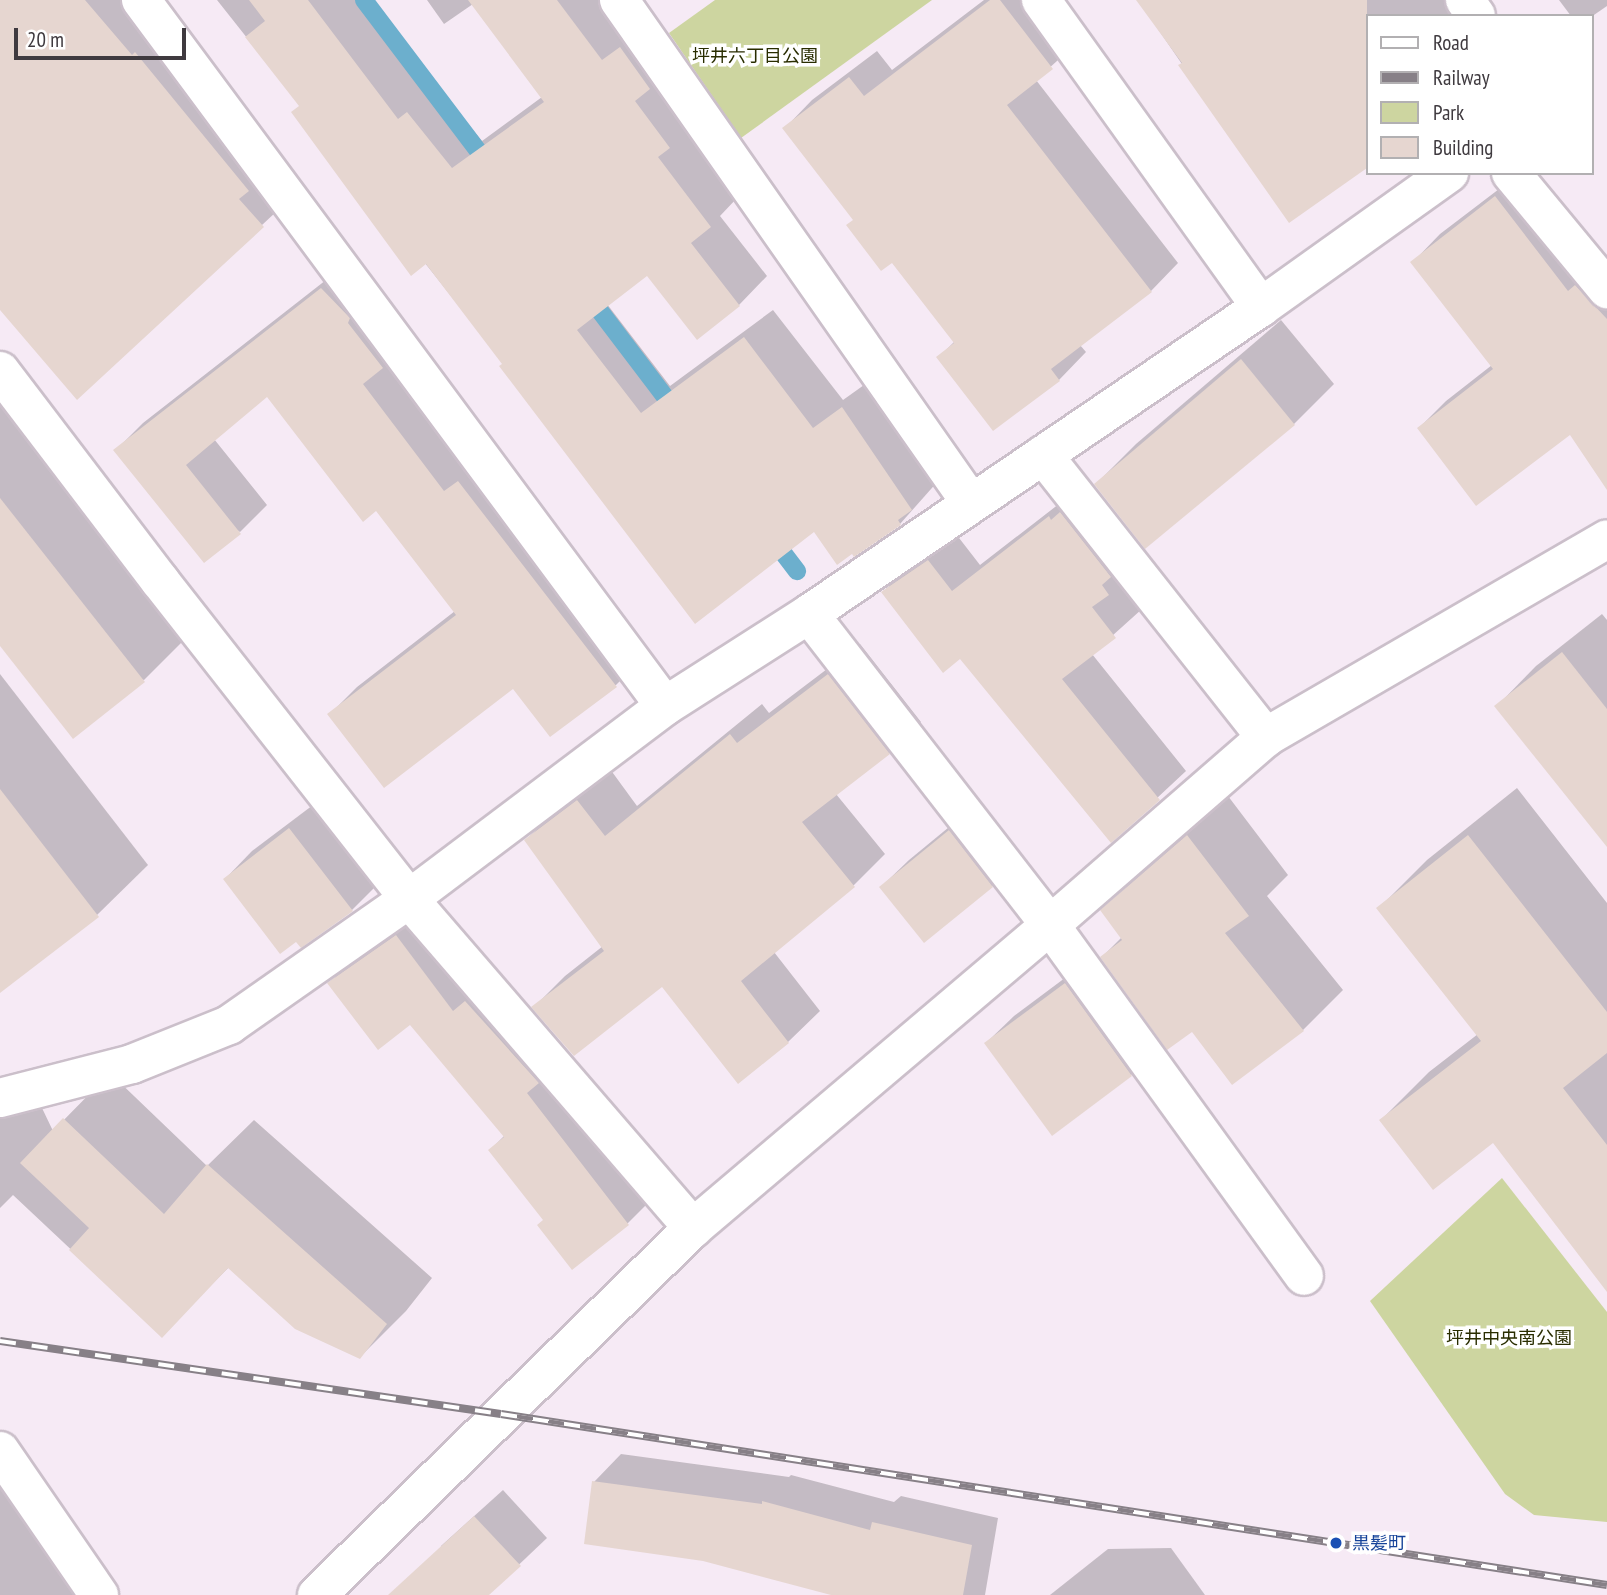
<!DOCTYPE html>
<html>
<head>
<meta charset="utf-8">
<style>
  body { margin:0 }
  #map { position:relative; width:1607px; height:1595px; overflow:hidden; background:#f6eaf5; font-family:"PT Sans Narrow","Noto Sans JP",sans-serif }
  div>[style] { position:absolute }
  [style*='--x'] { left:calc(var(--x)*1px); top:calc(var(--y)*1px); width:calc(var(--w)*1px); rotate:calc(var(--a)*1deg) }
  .green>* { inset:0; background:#cdd5a0 }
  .shadow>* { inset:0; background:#0003 }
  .stream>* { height:18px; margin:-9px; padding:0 9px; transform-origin:9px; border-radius:9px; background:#6cafcd }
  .building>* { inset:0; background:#e6d6d0 }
  .roads { filter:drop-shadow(2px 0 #cbbfca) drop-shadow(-2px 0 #cbbfca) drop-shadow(0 2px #cbbfca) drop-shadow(0 -2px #cbbfca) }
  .street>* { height:38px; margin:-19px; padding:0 19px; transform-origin:19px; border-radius:19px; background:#fff }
  .rail>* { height:8px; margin-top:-4px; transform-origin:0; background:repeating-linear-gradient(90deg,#fff 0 16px,#878087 0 32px); box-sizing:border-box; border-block:2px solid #878087 }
  .dots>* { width:19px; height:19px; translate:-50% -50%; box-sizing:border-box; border:4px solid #fff; border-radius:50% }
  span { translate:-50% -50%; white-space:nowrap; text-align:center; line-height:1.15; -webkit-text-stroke:7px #fff; paint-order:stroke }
  .park-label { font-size:18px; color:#292d00 }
  .transit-label { font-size:18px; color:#164399 }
  .left { translate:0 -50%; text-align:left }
  .legend { position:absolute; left:1366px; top:14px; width:228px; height:161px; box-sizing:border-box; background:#fff; border:2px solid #b2b0b2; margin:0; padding:9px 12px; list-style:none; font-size:21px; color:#3f3a3f }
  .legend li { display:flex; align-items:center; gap:14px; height:35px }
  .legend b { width:35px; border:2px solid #b2b0b2 }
  .scale { position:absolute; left:14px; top:28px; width:172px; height:32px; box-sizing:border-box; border:4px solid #3f3a3f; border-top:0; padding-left:9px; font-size:21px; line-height:24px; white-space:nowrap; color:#3f3a3f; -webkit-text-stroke:5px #fff; paint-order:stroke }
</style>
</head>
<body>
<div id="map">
  <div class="green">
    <div style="clip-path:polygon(715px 0,932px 0,741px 138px,669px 33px)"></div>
    <div style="clip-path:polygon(1502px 1178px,1607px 1312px,1607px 1522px,1534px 1515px,1505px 1494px,1370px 1301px)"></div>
  </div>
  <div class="shadow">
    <div style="clip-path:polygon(0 0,138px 0,292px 197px,78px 397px,0 308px)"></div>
    <div style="clip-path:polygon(217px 0,357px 0,427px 92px,436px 85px,482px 141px,542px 97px,473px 4px,444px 24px,427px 0,606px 0,738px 197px,720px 216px,767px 276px,739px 305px,697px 337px,647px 274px,607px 304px,670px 386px,773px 310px,843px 400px,871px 380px,939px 480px,900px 524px,814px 530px,504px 363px)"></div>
    <div style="clip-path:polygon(984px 0,1048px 0,1079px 41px,1036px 80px,1178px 263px,1151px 291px,1080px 345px,1086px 352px,1059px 380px,939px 357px,955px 341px,785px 128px,812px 100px,877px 51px,892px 70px)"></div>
    <div style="clip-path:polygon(1138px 0,1455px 0,1466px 16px,1367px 16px,1367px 166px,1289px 220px)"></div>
    <div style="clip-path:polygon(1559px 0,1607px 0,1607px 6px,1591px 17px,1571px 16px)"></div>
    <div style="clip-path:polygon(1520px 173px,1607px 262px,1607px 486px,1570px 432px,1419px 428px,1446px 401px,1492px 365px,1413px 262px,1440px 234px)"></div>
    <div style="clip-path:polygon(349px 262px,643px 658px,616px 685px,514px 687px,330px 714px,357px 687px,455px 611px,377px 509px,267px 394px,214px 439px,267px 505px,240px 532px,116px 450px,143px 423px)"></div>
    <div style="clip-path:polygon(1281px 320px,1334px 384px,1294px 424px,1145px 546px,1096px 484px,1136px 444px)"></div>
    <div style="clip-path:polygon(0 384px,194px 630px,144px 680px,0 643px)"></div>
    <div style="clip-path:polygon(1077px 490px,1142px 609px,1092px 654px,1186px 771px,1111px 841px,960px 657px,883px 592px,910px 565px,956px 534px,980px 565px)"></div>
    <div style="clip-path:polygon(1602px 614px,1607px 620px,1607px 844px,1497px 706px,1536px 666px)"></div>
    <div style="clip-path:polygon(860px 644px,921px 722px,889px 753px,836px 794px,885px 854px,854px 885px,774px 952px,820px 1011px,788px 1042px,738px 1081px,663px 985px,534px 1007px,565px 976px,603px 946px,526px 840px,558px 808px,610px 769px,637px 806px,762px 704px,769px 713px)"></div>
    <div style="clip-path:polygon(0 674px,148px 865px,97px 915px,0 990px)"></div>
    <div style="clip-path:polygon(1517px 788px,1607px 903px,1607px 1289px,1493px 1140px,1381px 1120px,1429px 1072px,1478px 1034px,1379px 908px,1427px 860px)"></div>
    <div style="clip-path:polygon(1228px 796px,1288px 875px,1267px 896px,1343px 990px,1303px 1030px,1233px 1083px,1192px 1029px,1102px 957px,1122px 937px,1103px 910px,1142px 871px)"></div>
    <div style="clip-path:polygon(317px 802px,379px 883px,352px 910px,225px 879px,252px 851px)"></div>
    <div style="clip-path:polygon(977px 804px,1019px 859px,992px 886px,881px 887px,909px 860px)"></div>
    <div style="clip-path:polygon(424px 909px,655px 1196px,628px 1223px,572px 1267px,544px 1219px,490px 1150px,505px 1135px,410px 1023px,329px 983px,357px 956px)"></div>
    <div style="clip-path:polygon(1093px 957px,1158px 1047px,1131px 1075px,1052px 1134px,986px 1043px,1014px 1016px)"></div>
    <div style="clip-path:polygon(110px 1073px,207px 1166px,254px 1120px,432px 1278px,406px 1311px,360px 1357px,229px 1267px,162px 1335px,13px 1195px,0 1208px,0 1100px,31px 1085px,53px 1131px)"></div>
    <div style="clip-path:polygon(0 1453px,110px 1595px,0 1595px)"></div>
    <div style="clip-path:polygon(621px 1454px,789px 1477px,791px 1475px,894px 1502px,901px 1496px,998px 1518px,985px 1595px,838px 1595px,594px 1482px)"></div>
    <div style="clip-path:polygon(503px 1490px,547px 1538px,487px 1595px,434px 1595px,441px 1546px)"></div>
    <div style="clip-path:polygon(1171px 1548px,1205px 1595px,1050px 1595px,1108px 1549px)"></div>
  </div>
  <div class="stream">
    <div style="--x:364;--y:0;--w:212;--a:52.9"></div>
    <div style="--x:587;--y:294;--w:151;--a:52.8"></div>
    <div style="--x:771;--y:537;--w:43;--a:52.6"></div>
  </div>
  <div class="building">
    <div style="clip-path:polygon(0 0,85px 0,132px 55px,135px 52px,249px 191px,239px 199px,264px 227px,77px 400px,0 310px)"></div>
    <div style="clip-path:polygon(249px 0,308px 0,398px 119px,407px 112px,452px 168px,544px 102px,468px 0,557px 0,602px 60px,620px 47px,650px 89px,635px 101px,670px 148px,658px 157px,711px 227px,691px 243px,740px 306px,697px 340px,647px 276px,577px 330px,641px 413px,744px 337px,813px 428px,842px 407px,912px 510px,898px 520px,901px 525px,854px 557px,852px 554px,837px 565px,814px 532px,695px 624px,499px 366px,502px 364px,426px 264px,411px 276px,291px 112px,299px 106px,245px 37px,265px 21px)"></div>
    <div style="clip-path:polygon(990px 0,1000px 0,1053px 69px,1007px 105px,1152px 292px,1051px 369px,1060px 381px,993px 431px,936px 357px,954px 343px,892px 263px,881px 271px,846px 225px,853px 220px,782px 128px,849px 77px,864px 96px)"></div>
    <div style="clip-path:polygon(1136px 0,1367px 0,1367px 168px,1289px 223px,1178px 65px,1182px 63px)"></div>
    <div style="clip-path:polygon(1495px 196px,1568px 291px,1575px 285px,1607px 319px,1607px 490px,1570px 435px,1476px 506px,1417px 428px,1493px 369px,1410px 262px)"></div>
    <div style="clip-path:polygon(321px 288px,350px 318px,348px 323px,383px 368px,363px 384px,444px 491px,458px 481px,617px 687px,550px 737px,513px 689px,384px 788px,327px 714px,456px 615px,376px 511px,363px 522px,267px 397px,186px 465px,241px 534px,204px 563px,113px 450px)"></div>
    <div style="clip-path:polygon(1241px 359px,1295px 425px,1145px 549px,1094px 484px)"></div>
    <div style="clip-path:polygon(0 498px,145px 682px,73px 739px,0 646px)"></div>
    <div style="clip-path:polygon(1060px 512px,1111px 577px,1102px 585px,1109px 595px,1092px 607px,1116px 638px,1062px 679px,1160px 800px,1111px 843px,960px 659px,943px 673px,881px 592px,928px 560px,952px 591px,1049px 516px,1051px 520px)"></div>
    <div style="clip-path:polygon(1562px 652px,1607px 709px,1607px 847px,1494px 706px)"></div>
    <div style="clip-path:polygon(828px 674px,890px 754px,802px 822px,855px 887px,741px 981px,789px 1043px,738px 1084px,662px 987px,574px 1056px,531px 1007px,604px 951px,524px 840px,577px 800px,605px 836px,730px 734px,737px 743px)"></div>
    <div style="clip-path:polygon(0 789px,99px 917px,0 993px)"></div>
    <div style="clip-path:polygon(289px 828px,353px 911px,301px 948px,296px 942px,280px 954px,223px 879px)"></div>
    <div style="clip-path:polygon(949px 830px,993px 887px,924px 943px,879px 887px)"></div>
    <div style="clip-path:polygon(1187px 835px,1249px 916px,1225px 933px,1304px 1031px,1232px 1085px,1192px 1032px,1167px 1050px,1100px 957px,1122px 940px,1100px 910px)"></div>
    <div style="clip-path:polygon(1468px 835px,1607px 1012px,1607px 1053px,1563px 1088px,1607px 1145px,1607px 1292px,1493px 1143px,1433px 1190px,1379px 1120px,1481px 1041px,1376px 908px)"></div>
    <div style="clip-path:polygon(396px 935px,453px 1011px,465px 1001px,539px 1083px,527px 1093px,629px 1225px,572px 1270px,537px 1225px,543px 1220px,488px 1150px,504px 1137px,410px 1025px,378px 1050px,327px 983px)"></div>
    <div style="clip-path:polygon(1065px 983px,1132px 1076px,1052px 1136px,984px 1043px)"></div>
    <div style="clip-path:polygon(63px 1118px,164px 1214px,207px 1164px,387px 1324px,360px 1359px,295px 1329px,228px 1268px,162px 1338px,69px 1250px,89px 1228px,20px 1163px)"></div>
    <div style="clip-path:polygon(592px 1481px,762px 1504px,762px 1501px,870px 1530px,872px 1522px,972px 1545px,963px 1595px,831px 1595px,703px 1561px,584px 1544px)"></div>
    <div style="clip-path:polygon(474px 1516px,521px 1566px,489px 1595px,388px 1595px)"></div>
  </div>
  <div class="roads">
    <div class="street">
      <div style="--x:141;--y:0;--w:879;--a:53.42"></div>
      <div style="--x:619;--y:0;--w:614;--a:55.02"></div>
      <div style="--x:1041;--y:0;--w:378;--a:54.4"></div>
      <div style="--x:1465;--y:0;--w:19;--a:55"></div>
      <div style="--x:1511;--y:173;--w:151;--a:50.4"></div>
      <div style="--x:0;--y:371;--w:264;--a:52.7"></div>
      <div style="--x:160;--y:581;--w:404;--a:51.9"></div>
      <div style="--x:409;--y:899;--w:435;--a:49.2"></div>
      <div style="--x:1043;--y:455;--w:360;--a:51.7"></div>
      <div style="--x:809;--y:614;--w:393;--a:52.2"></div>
      <div style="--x:1050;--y:925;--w:433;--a:54.1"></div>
      <div style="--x:0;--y:1098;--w:136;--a:-14.4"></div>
      <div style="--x:132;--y:1064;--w:105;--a:-21.9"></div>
      <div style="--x:229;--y:1025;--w:220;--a:-35"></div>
      <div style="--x:409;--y:899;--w:321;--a:-37"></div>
      <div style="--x:665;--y:706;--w:171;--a:-32.6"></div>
      <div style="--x:809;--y:614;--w:546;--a:-34.18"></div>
      <div style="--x:1261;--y:307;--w:231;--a:-35.5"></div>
      <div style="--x:0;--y:1451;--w:175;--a:55.5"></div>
      <div style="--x:317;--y:1595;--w:525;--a:-44.31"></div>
      <div style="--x:693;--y:1228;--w:468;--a:-40.3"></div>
      <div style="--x:1050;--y:925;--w:286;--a:-41"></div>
      <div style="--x:1266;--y:737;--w:394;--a:-30.1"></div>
    </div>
  </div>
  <div class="rail">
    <div style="--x:0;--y:1341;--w:506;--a:8.29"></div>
    <div style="--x:501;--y:1414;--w:1119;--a:8.79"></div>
  </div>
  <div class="dots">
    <div style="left:1336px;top:1543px;background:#1a4fb4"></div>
  </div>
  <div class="park-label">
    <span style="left:755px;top:56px">坪井六丁目公園</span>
    <span style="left:1509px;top:1338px">坪井中央南公園</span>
  </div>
  <div class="transit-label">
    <span class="left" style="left:1352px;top:1543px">黒髪町</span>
  </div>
  <ul class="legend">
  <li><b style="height:9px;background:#fff"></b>Road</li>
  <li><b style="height:9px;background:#878087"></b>Railway</li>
  <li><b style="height:19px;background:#cdd5a0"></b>Park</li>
  <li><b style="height:19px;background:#e6d6d0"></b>Building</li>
  </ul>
  <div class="scale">20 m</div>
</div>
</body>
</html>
